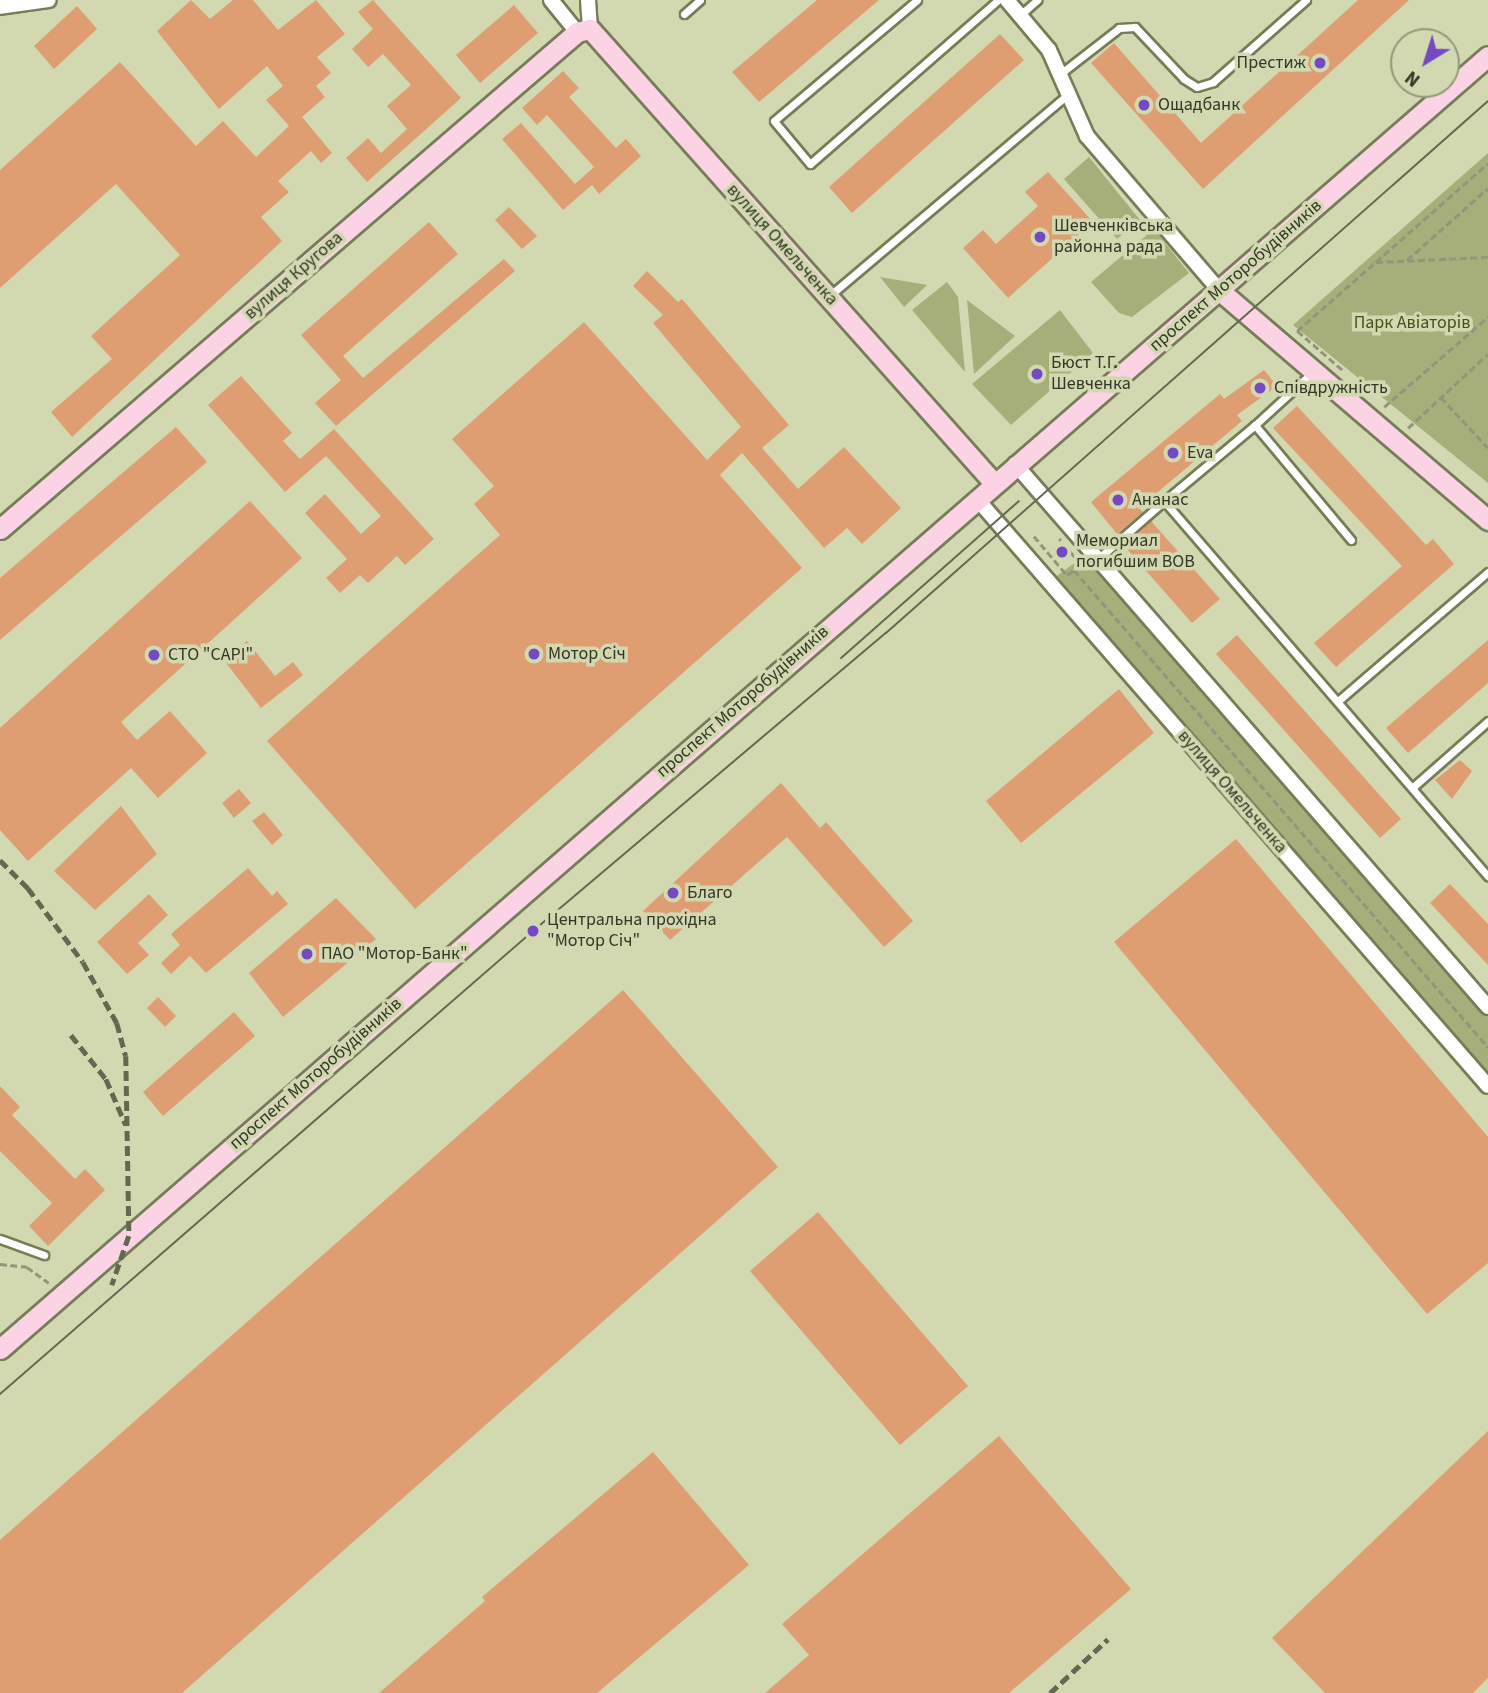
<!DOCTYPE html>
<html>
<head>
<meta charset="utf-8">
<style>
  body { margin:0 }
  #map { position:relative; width:1488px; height:1693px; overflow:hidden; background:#d2d9b1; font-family:"Source Sans 3",sans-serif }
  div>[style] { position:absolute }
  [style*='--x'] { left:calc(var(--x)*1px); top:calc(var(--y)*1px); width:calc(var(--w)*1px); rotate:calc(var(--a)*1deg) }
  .green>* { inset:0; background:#a6ae7a }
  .building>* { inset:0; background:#de9e72 }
  .path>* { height:2.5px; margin-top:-1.25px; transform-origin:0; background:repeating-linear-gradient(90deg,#919678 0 7px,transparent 0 10.5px) }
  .roads { filter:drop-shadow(2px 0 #767c57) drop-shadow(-2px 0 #767c57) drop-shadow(0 2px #767c57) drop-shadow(0 -2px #767c57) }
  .lane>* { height:7px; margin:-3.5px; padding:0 3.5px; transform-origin:3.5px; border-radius:3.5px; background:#fff }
  .street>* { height:14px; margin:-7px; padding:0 7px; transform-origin:7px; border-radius:7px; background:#fff }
  .secondary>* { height:19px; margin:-9.5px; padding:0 9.5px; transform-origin:9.5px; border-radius:9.5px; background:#fcd3e5 }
  .tram>* { height:2px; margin:-1px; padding:0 1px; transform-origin:1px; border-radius:1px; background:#636850 }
  .rail>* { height:4.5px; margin-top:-2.25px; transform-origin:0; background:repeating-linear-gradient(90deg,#636850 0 10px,transparent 0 15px) }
  .dots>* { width:19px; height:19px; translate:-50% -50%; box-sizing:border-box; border:4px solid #d2d9b1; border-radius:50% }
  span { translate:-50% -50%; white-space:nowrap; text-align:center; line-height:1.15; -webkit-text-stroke:7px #d2d9b1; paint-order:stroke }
  .poi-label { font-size:18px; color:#343727 }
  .right { translate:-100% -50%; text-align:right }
  .left { translate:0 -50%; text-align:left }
  .street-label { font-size:18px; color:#343727 }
  .park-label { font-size:18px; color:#49501a }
  .north { position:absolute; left:1390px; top:28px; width:70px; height:70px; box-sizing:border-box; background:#d2d9b1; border:2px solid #93987a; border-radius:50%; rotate:218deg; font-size:19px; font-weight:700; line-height:28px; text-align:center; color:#343727 }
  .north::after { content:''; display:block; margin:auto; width:24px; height:32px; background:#7449c2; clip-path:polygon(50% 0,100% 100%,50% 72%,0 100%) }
</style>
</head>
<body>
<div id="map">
  <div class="green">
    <div style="clip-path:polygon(1488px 153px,1488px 483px,1293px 325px)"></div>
    <div style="clip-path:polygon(1089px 157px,1140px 220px,1117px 239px,1064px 179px)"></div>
    <div style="clip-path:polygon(1154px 229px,1189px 273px,1132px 317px,1119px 313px,1091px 282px)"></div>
    <div style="clip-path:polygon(880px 277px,927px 285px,904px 307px)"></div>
    <div style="clip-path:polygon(947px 282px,958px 297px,965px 372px,912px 310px)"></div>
    <div style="clip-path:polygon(967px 300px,1015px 336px,974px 374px)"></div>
    <div style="clip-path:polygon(1060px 310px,1093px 353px,1011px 425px,972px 384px)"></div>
    <div style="clip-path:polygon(1088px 553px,1488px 1017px,1488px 1075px,1054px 578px)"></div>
  </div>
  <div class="building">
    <div style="clip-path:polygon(191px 0,210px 19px,233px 0,253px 0,278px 30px,316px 0,345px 34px,317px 57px,331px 73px,316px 86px,325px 97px,302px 117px,332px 153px,321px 163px,311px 151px,278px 181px,289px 192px,261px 217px,282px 241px,72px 437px,51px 412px,112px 359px,91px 336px,180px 255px,116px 184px,0 288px,0 170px,120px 62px,196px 146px,223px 121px,256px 157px,289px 126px,266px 100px,283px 86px,267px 66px,219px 109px,157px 31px)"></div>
    <div style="clip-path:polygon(373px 0,461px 98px,367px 182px,346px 158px,368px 138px,381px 153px,407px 129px,387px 106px,411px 85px,383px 54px,368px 67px,352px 49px,373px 29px,358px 12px)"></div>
    <div style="clip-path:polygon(817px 0,879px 0,759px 102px,732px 72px)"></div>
    <div style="clip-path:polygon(1358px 0,1409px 0,1203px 189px,1091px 63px,1114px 43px,1201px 143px)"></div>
    <div style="clip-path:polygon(514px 5px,538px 33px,480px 83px,456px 55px)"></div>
    <div style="clip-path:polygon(77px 6px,97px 29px,54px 69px,34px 46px)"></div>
    <div style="clip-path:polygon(1000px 34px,1024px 60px,852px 213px,829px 187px)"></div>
    <div style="clip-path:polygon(563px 71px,579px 88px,569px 97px,616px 148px,626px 139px,641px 156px,599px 194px,592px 185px,563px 210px,502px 139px,521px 123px,575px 184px,594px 167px,547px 115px,537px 125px,522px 108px)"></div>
    <div style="clip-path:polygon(1048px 172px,1093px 222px,1008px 298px,963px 248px,983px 230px,996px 244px,1038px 206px,1025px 192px)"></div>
    <div style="clip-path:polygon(509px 207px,537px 236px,522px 249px,495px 220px)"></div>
    <div style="clip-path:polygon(429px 222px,458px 254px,343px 356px,363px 378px,504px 259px,515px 271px,336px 426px,315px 403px,341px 380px,301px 335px)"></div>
    <div style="clip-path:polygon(647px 271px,678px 302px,682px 299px,789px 425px,762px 448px,798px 489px,844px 447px,901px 508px,862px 544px,847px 528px,824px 548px,742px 453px,720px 475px,802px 568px,415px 909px,267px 741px,500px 535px,474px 504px,494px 486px,452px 439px,584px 322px,707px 460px,741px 427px,653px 323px,663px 315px,633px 286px)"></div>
    <div style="clip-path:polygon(1264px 370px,1277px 386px,1237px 415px,1242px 421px,1139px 508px,1143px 512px,1117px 534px,1091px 502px,1220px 394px,1224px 399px)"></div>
    <div style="clip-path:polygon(241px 376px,292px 433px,283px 441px,300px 459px,334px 429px,434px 539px,405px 565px,397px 556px,368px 583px,360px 575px,340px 593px,326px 578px,347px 559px,305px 513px,325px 494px,361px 534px,381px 516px,326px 456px,285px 492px,208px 405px)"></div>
    <div style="clip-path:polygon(1297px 406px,1426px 545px,1433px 539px,1454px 564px,1336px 667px,1314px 643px,1402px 566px,1273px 428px)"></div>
    <div style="clip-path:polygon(176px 427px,207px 462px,0 640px,0 578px)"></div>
    <div style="clip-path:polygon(250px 501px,302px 558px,121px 722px,137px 740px,170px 711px,207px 753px,158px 798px,131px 768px,28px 861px,0 830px,0 728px)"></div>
    <div style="clip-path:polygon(1151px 521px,1220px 599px,1192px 623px,1125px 547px)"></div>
    <div style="clip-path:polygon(1237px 635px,1401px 819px,1380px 838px,1216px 654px)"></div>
    <div style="clip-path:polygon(1488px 640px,1488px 683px,1408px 753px,1386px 728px)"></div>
    <div style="clip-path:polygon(247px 641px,275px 676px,293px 662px,303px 675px,261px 708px,223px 659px)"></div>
    <div style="clip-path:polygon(1119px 689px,1154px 733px,1021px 843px,986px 801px)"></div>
    <div style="clip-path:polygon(1460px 760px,1472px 771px,1452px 799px,1435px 780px)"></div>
    <div style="clip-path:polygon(781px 783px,820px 828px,826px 822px,913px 921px,884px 947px,787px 837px,670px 940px,643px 911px)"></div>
    <div style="clip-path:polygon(239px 789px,251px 803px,234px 818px,222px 803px)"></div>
    <div style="clip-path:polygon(121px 806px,157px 854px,95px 910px,54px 871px)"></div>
    <div style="clip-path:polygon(264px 812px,283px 835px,272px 845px,252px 821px)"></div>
    <div style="clip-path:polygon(1236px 839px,1488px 1137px,1488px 1263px,1427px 1314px,1114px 942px)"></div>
    <div style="clip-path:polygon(248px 868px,272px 896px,277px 891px,288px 904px,206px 973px,190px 956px,171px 974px,161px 963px,180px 945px,171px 934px)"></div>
    <div style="clip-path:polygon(1450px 884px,1488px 924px,1488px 965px,1430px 903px)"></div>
    <div style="clip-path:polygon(149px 894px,168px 915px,138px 943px,149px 955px,127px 974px,97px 942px)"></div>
    <div style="clip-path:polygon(336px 898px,376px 939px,283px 1017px,249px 973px)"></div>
    <div style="clip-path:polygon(623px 990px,778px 1167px,182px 1693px,0 1693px,0 1540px)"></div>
    <div style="clip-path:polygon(158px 997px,176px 1016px,165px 1027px,147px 1008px)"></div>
    <div style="clip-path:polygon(234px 1012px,255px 1036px,163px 1116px,143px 1092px)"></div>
    <div style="clip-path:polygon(0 1086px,20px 1107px,12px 1115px,75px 1179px,85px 1169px,105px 1190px,48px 1246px,29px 1226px,52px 1203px,0 1151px)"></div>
    <div style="clip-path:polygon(818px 1212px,968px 1386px,900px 1445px,750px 1271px)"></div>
    <div style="clip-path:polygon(1488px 1431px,1488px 1678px,1473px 1693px,1325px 1693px,1272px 1638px)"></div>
    <div style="clip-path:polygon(999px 1436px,1131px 1589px,1009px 1693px,765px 1693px,809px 1655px,782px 1624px)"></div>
    <div style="clip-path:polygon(653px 1452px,749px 1565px,597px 1693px,379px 1693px,485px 1601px,482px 1597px)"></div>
  </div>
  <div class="path">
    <div style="--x:1407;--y:260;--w:108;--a:-41.6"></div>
    <div style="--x:1376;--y:262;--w:112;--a:-2.6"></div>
    <div style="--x:1342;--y:370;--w:60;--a:-139.1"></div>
    <div style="--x:1297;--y:331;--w:254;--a:-41.3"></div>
    <div style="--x:1441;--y:397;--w:69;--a:47.3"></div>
    <div style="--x:1384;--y:407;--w:138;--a:-40.9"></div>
    <div style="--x:1408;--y:428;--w:109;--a:-42.8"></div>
    <div style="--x:1034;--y:536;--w:51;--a:49.8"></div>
    <div style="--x:1067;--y:575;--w:17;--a:-36"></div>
    <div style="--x:1081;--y:565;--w:34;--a:-130"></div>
    <div style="--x:1074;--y:570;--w:632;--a:49.04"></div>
    <div style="--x:0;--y:1264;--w:27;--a:6"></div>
    <div style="--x:27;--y:1267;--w:27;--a:36"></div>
  </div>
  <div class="roads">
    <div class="lane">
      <div style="--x:917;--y:0;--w:187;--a:139.8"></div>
      <div style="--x:774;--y:121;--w:56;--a:50.1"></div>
      <div style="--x:810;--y:164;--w:249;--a:-41.1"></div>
      <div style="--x:684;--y:14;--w:21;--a:-41"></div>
      <div style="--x:1020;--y:15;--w:23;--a:-41"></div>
      <div style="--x:1060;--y:74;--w:75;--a:-37.9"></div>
      <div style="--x:1119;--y:28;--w:16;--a:-4"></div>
      <div style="--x:1135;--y:27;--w:71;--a:46.7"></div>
      <div style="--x:1184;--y:79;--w:15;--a:32"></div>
      <div style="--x:1197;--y:87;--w:17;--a:-17"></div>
      <div style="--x:1213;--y:82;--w:124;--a:-41.4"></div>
      <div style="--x:828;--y:297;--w:314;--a:-40.2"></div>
      <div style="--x:1255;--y:425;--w:80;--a:-42.5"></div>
      <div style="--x:1351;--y:540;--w:150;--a:-129.9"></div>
      <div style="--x:1255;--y:425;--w:119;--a:140.1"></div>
      <div style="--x:1164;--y:501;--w:496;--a:49.2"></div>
      <div style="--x:1100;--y:557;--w:85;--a:-41.2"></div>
      <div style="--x:1338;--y:701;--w:198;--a:-40.7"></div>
      <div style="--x:1413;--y:787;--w:100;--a:-41.3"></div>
      <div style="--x:0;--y:1239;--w:47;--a:20"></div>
    </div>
    <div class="street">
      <div style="--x:551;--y:0;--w:41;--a:50.9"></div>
      <div style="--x:588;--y:0;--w:29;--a:86"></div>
      <div style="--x:1007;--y:0;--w:65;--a:50"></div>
      <div style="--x:1049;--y:50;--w:94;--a:66.2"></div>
      <div style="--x:1087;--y:136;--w:204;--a:49.4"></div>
      <div style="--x:0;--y:7;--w:49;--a:-8.1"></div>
      <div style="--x:1015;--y:464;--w:720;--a:48.94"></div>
      <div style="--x:977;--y:499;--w:778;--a:48.96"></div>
    </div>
    <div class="secondary">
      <div style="--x:1220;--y:291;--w:353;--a:40.5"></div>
      <div style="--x:0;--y:529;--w:762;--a:-40.74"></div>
      <div style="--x:577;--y:32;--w:13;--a:-13"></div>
      <div style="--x:590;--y:29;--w:608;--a:48.34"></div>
      <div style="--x:0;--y:1349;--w:1971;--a:-40.99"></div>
    </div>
  </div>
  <div class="tram">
    <div style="--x:841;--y:658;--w:237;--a:-41.4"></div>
    <div style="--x:0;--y:1394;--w:706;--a:-40.98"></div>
    <div style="--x:533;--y:931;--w:462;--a:-40.2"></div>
    <div style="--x:886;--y:633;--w:803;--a:-41.47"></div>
  </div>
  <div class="rail">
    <div style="--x:0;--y:860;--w:40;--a:45"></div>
    <div style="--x:28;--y:888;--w:92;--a:53.4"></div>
    <div style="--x:83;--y:962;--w:70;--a:60.9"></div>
    <div style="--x:117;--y:1023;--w:34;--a:75"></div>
    <div style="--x:126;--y:1056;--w:180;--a:89"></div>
    <div style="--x:129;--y:1236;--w:52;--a:109.1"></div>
    <div style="--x:71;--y:1035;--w:56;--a:51.5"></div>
    <div style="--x:106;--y:1079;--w:50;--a:66.5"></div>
    <div style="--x:1050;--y:1693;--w:79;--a:-43"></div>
  </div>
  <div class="dots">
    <div style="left:1320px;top:63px;background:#7449c2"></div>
    <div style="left:1144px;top:105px;background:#7449c2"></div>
    <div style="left:1040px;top:237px;background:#7449c2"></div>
    <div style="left:1037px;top:374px;background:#7449c2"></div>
    <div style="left:1260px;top:388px;background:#7449c2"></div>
    <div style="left:1173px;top:453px;background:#7449c2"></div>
    <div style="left:1118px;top:500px;background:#7449c2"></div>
    <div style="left:1062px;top:552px;background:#7449c2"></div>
    <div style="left:534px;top:654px;background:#7449c2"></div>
    <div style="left:154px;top:655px;background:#7449c2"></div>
    <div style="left:673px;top:893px;background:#7449c2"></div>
    <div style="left:533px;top:931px;background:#7449c2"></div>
    <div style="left:307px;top:954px;background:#7449c2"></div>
  </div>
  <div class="poi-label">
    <span class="right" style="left:1306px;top:63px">Престиж</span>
    <span class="left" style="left:1158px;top:105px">Ощадбанк</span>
    <span class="left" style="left:1054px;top:237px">Шевченківська<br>районна рада</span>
    <span class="left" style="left:1051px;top:374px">Бюст Т.Г.<br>Шевченка</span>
    <span class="left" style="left:1274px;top:388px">Співдружність</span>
    <span class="left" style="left:1187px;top:453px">Eva</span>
    <span class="left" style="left:1132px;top:500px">Ананас</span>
    <span class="left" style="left:1076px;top:552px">Мемориал<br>погибшим ВОВ</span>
    <span class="left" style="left:548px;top:654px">Мотор Січ</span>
    <span class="left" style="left:168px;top:655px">СТО "CAPI"</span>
    <span class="left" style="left:687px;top:893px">Благо</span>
    <span class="left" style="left:547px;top:931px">Центральна прохідна<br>"Мотор Січ"</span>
    <span class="left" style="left:321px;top:954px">ПАО "Мотор-Банк"</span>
  </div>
  <div class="street-label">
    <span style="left:782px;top:245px;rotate:48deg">вулиця Омельченка</span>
    <span style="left:294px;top:276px;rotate:-41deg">вулиця Кругова</span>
    <span style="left:1236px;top:276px;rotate:-41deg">проспект Моторобудівників</span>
    <span style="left:743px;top:702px;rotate:-41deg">проспект Моторобудівників</span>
    <span style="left:1232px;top:792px;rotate:49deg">вулиця Омельченка</span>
    <span style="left:316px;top:1074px;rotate:-41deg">проспект Моторобудівників</span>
  </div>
  <div class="park-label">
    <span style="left:1412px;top:323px">Парк Авіаторів</span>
  </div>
  <div class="north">N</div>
</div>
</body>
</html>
